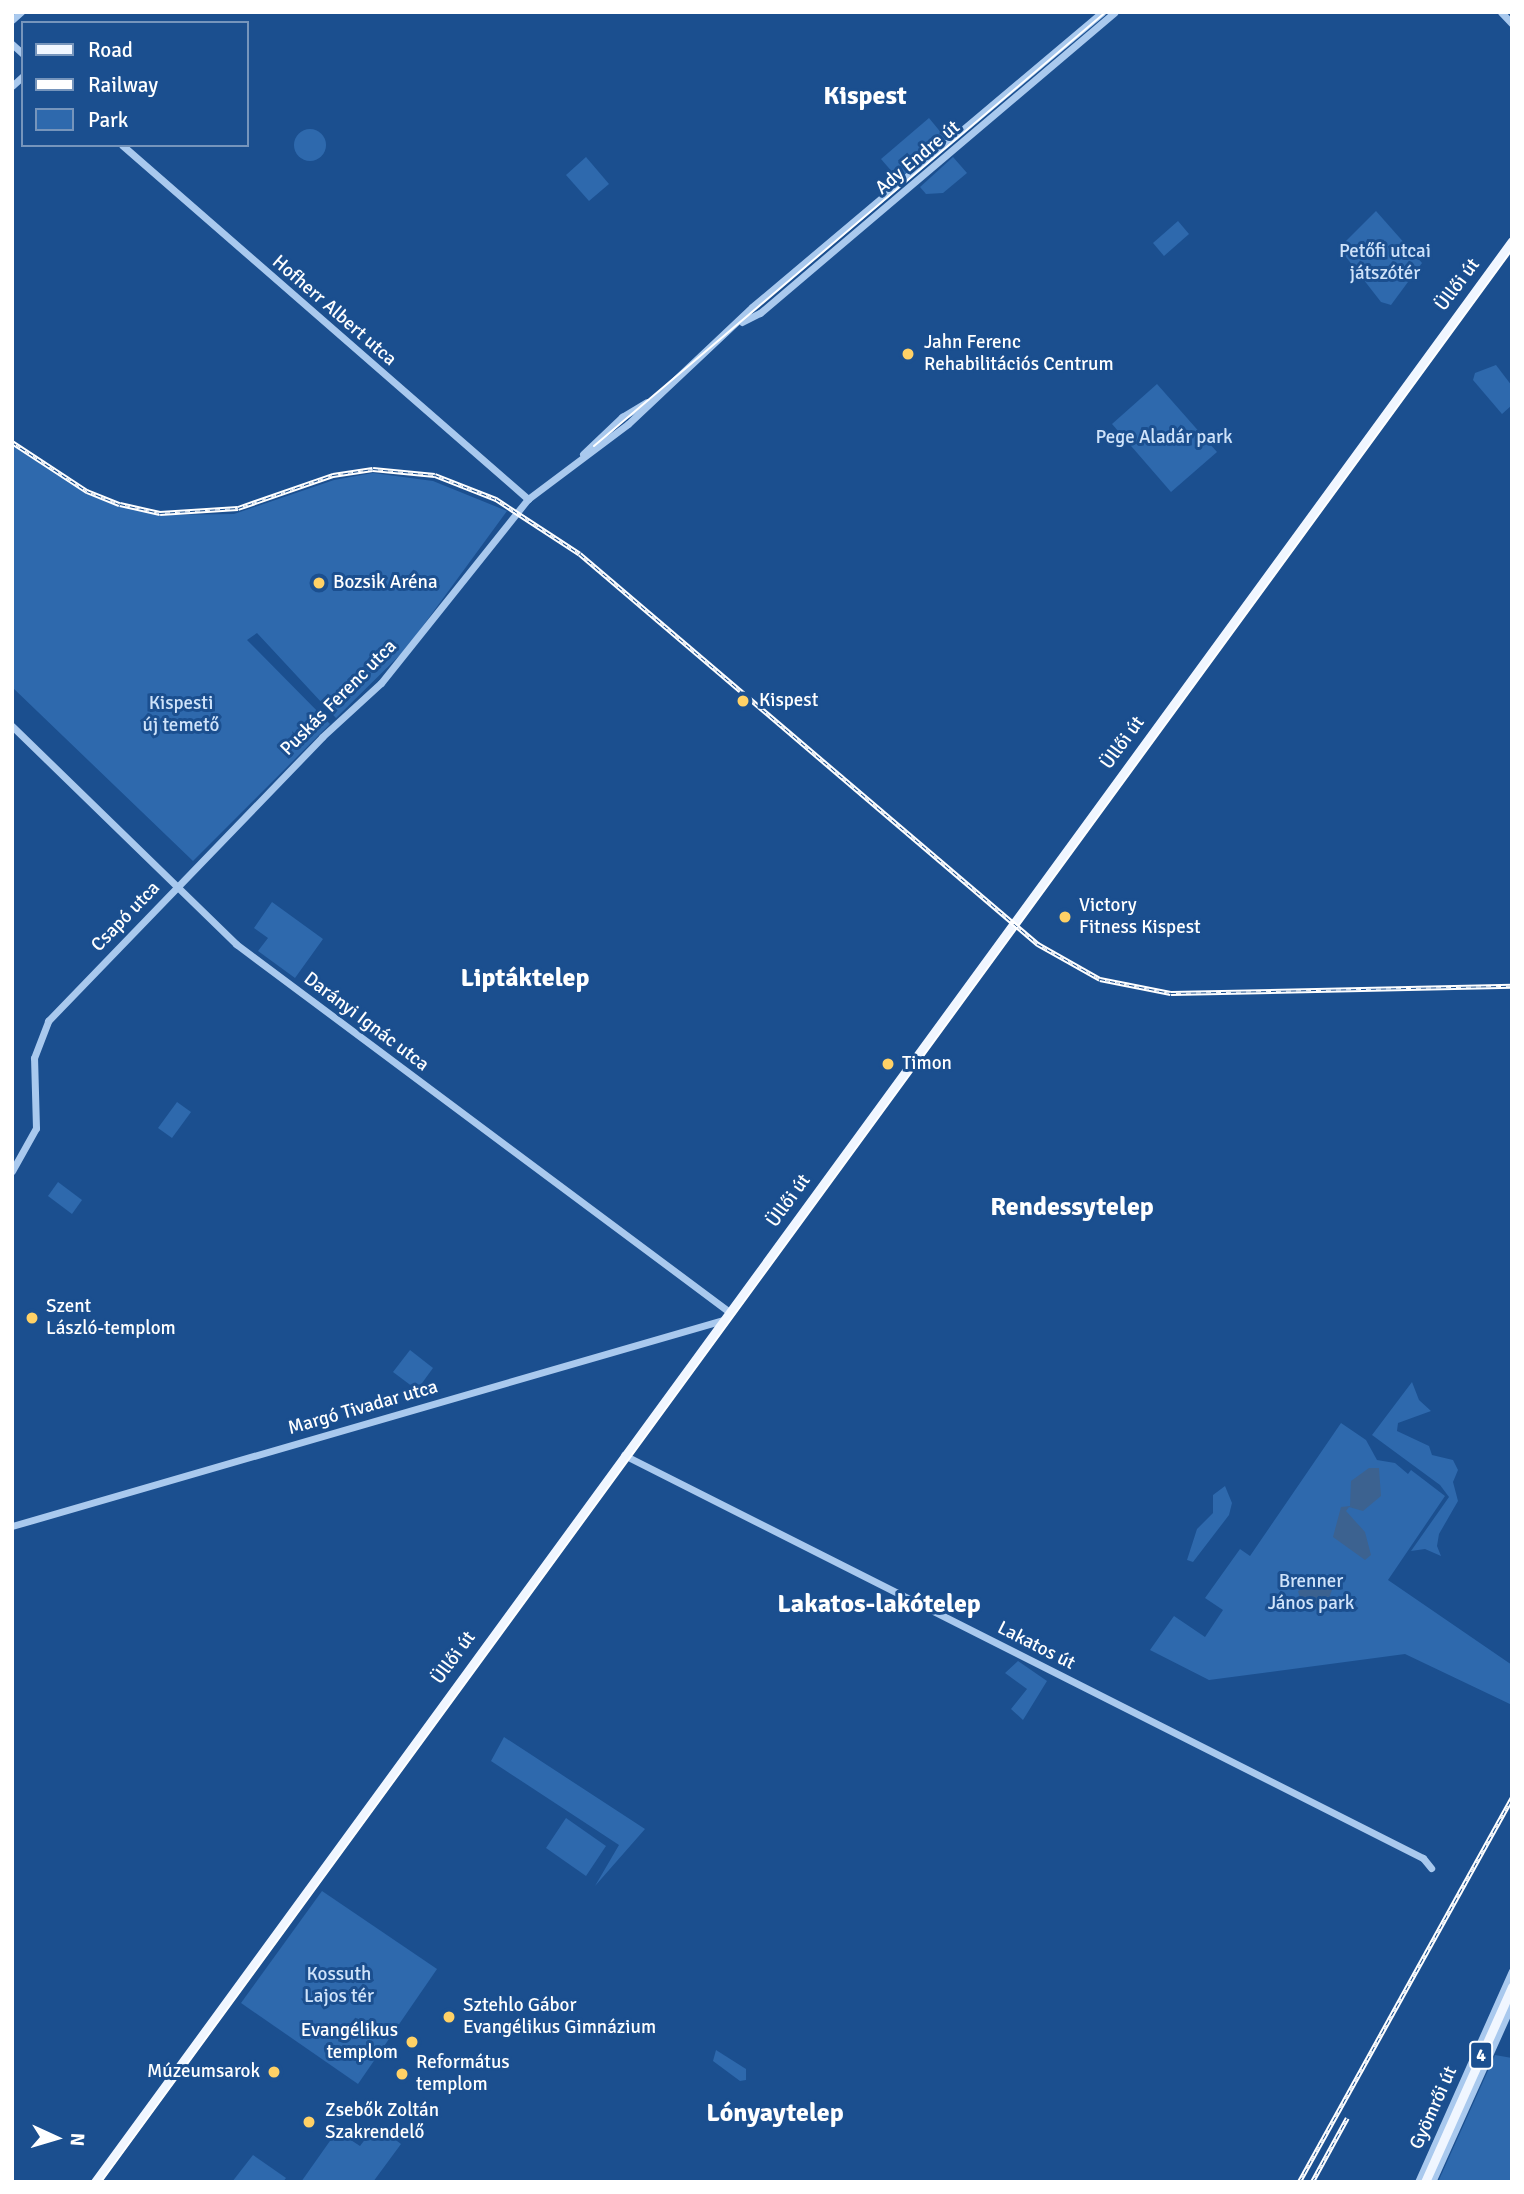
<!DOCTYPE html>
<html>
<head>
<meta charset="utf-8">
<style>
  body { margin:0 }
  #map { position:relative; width:1524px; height:2194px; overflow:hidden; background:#1b4f8f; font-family:Signika,sans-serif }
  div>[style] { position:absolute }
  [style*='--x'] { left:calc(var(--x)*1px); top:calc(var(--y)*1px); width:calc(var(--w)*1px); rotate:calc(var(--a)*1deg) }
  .green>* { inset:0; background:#2e69ad }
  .round { border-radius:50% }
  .water>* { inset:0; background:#3c6290 }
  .minor>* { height:7px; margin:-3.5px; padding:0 3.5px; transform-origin:3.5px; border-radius:3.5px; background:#a9c9ee }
  .major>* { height:9px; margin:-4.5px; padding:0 4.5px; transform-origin:4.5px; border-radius:4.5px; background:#f0f6ff }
  .tram>* { height:2px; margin:-1px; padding:0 1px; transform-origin:1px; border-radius:1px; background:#fff }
  .rail>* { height:4.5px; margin-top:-2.25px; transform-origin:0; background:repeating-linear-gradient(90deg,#1b4f8f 0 5px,#fff 0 10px); box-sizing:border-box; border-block:2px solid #fff }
  .dots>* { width:19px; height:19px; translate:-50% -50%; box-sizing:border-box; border:4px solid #1b4f8f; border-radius:50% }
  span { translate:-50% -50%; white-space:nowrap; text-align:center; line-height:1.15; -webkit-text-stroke:6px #1b4f8f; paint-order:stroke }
  .shield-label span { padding:2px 5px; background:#1b4f8f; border:2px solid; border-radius:5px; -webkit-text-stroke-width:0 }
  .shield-label { font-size:18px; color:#fff; font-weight:700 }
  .street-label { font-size:19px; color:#fff }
  .park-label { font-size:19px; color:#cfe3fa }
  .poi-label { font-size:19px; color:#fff }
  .left { translate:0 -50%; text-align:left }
  .right { translate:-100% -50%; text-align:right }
  .district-label { font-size:26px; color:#fff; font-weight:700 }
  .frame { position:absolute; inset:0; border:14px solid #fff; pointer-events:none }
  .legend { position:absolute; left:21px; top:21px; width:228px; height:126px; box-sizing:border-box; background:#1b4f8f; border:2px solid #7695bc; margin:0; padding:9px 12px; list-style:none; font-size:21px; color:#fff }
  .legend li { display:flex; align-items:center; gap:14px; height:35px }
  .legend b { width:35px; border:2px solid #7695bc }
  .north { position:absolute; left:21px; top:2103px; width:70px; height:70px; -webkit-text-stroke:5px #1b4f8f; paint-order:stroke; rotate:94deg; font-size:19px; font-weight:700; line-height:28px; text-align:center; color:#fff }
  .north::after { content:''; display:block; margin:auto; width:24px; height:32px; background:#fff; clip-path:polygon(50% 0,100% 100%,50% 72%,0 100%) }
</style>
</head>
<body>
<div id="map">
  <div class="green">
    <div style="clip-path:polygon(929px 118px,947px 140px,900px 181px,881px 159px)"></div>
    <div class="round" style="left:294px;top:129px;width:32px;height:32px"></div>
    <div style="clip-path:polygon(586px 157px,609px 184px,589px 201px,566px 175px)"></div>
    <div style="clip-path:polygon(953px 157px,967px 173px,943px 193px,926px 194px,920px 187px)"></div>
    <div style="clip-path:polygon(1376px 211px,1422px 263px,1391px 305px,1381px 302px,1339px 248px)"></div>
    <div style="clip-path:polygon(1178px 221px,1189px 234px,1164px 256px,1153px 243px)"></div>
    <div style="clip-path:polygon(1496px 365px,1512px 386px,1512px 405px,1502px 414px,1473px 380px,1475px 373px)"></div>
    <div style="clip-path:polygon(1157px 384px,1217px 452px,1171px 492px,1112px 424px)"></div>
    <div style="clip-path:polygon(12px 444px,86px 492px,120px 506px,160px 515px,234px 514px,334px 480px,373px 473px,433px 481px,507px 511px,406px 649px,336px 718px,257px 633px,247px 640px,330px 724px,193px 861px,12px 687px)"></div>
    <div style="clip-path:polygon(272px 902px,323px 939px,295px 978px,258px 951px,268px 938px,254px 928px)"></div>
    <div style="clip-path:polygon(177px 1102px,191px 1112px,172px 1138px,158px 1128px)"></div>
    <div style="clip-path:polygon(58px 1182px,82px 1200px,72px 1214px,48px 1196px)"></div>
    <div style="clip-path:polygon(410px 1350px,433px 1368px,417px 1390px,393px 1372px)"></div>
    <div style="clip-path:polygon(1412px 1382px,1419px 1400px,1431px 1411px,1398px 1423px,1397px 1431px,1429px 1446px,1432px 1455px,1453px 1460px,1458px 1470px,1453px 1482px,1458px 1501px,1439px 1534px,1437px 1546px,1441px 1556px,1425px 1549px,1411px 1551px,1449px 1497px,1440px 1485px,1372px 1435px)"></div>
    <div style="clip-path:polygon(1341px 1423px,1366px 1440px,1377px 1460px,1395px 1463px,1408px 1474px,1411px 1470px,1445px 1496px,1388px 1580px,1512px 1665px,1512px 1705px,1405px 1654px,1209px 1680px,1150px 1650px,1174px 1616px,1205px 1637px,1223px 1610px,1205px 1598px,1240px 1549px,1250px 1556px)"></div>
    <div style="clip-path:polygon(1225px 1486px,1232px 1503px,1229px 1515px,1193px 1562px,1187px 1560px,1197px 1529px,1213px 1513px,1213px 1495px)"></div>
    <div style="clip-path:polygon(1018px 1661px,1047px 1681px,1023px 1720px,1011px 1709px,1027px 1689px,1005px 1673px)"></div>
    <div style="clip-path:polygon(504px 1737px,645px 1829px,595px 1886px,619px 1845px,491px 1761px)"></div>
    <div style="clip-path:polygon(566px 1818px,606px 1846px,586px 1876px,546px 1848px)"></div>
    <div style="clip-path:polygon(322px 1891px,437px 1969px,358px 2084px,241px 2003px)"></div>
    <div style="clip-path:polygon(716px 2050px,746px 2069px,746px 2080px,740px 2081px,713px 2061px)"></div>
    <div style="clip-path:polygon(1495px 2055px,1512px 2058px,1512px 2182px,1438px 2182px)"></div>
    <div style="clip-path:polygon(376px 2125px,401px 2144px,373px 2182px,301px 2182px,337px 2131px,360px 2146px)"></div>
    <div style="clip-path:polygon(253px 2155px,286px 2178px,283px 2182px,232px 2182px)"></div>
  </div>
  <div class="water">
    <div style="clip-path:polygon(1369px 1468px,1379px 1468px,1381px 1496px,1363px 1511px,1349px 1507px,1346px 1511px,1365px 1532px,1371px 1555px,1365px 1560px,1333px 1537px,1341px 1507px,1350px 1506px,1351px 1481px)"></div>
    <div style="clip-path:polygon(1325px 1578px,1333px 1587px,1326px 1607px,1303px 1610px,1298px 1591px)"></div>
  </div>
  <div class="minor">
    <div style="--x:1501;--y:12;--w:16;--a:47"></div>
    <div style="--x:12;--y:20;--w:12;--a:-42"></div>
    <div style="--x:12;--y:44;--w:15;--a:42"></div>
    <div style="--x:12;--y:86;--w:15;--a:-42"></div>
    <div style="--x:122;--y:145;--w:539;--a:41.09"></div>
    <div style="--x:742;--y:322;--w:20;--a:-27"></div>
    <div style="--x:760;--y:313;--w:465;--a:-40.3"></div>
    <div style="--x:583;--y:454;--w:54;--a:-43.5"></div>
    <div style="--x:622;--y:417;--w:29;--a:-31"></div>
    <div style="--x:12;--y:726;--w:313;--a:44.2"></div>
    <div style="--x:236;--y:944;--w:614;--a:36.72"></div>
    <div style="--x:12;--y:1171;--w:49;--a:-60.8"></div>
    <div style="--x:36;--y:1128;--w:70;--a:-91.6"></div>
    <div style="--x:34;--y:1058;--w:40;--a:-69"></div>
    <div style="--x:48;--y:1021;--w:395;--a:-46"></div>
    <div style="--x:322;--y:737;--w:80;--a:-42.5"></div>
    <div style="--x:381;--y:683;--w:236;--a:-51.4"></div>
    <div style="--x:528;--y:499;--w:125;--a:-36.9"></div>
    <div style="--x:628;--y:424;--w:170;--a:-43.3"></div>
    <div style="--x:752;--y:307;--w:458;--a:-40.1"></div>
    <div style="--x:624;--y:1455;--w:895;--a:26.77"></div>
    <div style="--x:1423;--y:1858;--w:13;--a:51"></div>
    <div style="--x:12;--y:1526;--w:740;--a:-16.16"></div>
    <div style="--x:1418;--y:2182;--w:231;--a:-66"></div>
    <div style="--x:1432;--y:2182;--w:195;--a:-65.8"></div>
  </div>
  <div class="major">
    <div style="--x:95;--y:2182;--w:2403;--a:-53.87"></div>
    <div style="--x:1425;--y:2182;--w:214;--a:-66"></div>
  </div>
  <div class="tram">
    <div style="--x:594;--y:446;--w:671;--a:-40.29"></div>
    <div style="--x:101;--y:2182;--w:2392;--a:-53.86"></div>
  </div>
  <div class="rail">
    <div style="--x:12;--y:442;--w:90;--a:33.2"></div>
    <div style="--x:87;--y:491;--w:35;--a:22"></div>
    <div style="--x:120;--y:504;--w:41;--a:12.7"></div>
    <div style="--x:160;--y:513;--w:78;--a:-3.7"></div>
    <div style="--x:238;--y:508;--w:101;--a:-19.2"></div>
    <div style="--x:333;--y:475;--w:40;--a:-8.5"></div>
    <div style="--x:373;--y:469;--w:62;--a:5.5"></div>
    <div style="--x:435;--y:475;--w:66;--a:21.5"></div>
    <div style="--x:496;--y:499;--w:100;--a:33.2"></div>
    <div style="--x:580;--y:554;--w:602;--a:40.42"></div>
    <div style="--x:1038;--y:944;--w:71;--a:29.4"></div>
    <div style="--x:1100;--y:979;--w:72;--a:11.2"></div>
    <div style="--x:1171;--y:993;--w:341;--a:-1.2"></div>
    <div style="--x:1299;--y:2182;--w:440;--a:-61"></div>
    <div style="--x:1312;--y:2182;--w:73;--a:-61.3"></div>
  </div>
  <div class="dots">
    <div style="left:908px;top:354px;background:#ffd166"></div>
    <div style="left:319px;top:583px;background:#ffd166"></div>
    <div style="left:743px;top:701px;background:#ffd166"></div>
    <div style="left:1065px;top:917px;background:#ffd166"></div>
    <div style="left:888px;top:1064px;background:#ffd166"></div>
    <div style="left:32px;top:1318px;background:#ffd166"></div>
    <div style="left:449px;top:2017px;background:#ffd166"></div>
    <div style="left:412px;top:2042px;background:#ffd166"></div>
    <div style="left:274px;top:2072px;background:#ffd166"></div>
    <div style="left:402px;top:2074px;background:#ffd166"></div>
    <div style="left:309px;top:2122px;background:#ffd166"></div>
  </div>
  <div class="shield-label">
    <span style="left:1481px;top:2055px">4</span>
  </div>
  <div class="street-label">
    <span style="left:918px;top:158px;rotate:-40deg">Ady Endre út</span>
    <span style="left:1458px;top:285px;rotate:-53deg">Üllői út</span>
    <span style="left:334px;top:311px;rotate:41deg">Hofherr Albert utca</span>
    <span style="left:339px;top:698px;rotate:-45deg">Puskás Ferenc utca</span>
    <span style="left:1123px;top:743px;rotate:-54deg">Üllői út</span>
    <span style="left:126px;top:917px;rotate:-46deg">Csapó utca</span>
    <span style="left:366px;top:1022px;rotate:37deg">Darányi Ignác utca</span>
    <span style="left:789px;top:1201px;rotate:-54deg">Üllői út</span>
    <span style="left:363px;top:1408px;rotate:-16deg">Margó Tivadar utca</span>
    <span style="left:1036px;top:1646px;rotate:27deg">Lakatos út</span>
    <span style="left:454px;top:1658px;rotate:-54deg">Üllői út</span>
    <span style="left:1434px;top:2108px;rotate:-66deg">Gyömrői út</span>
  </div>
  <div class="park-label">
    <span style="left:1385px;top:263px">Petőfi utcai<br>játszótér</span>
    <span style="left:1164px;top:438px">Pege Aladár park</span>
    <span style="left:181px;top:715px">Kispesti<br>új temető</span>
    <span style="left:1311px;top:1593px">Brenner<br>János park</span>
    <span style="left:339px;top:1986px">Kossuth<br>Lajos tér</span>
  </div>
  <div class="poi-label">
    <span class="left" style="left:924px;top:354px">Jahn Ferenc<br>Rehabilitációs Centrum</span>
    <span class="left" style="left:333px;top:583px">Bozsik Aréna</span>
    <span class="left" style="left:759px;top:701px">Kispest</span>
    <span class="left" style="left:1079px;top:917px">Victory<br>Fitness Kispest</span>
    <span class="left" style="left:902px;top:1064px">Timon</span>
    <span class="left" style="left:46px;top:1318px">Szent<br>László-templom</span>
    <span class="left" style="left:463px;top:2017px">Sztehlo Gábor<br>Evangélikus Gimnázium</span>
    <span class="right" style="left:398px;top:2042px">Evangélikus<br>templom</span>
    <span class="left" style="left:416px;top:2074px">Református<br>templom</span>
    <span class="right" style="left:260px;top:2072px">Múzeumsarok</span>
    <span class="left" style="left:325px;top:2122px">Zsebők Zoltán<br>Szakrendelő</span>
  </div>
  <div class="district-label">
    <span style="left:865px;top:97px">Kispest</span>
    <span style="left:525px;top:979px">Liptáktelep</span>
    <span style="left:1072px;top:1208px">Rendessytelep</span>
    <span style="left:879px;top:1605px">Lakatos-lakótelep</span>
    <span style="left:775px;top:2114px">Lónyaytelep</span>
  </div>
  <div class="frame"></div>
  <ul class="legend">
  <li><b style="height:9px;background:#f0f6ff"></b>Road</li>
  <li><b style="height:9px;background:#fff"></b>Railway</li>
  <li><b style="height:19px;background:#2e69ad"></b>Park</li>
  </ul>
  <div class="north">N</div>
</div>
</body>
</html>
